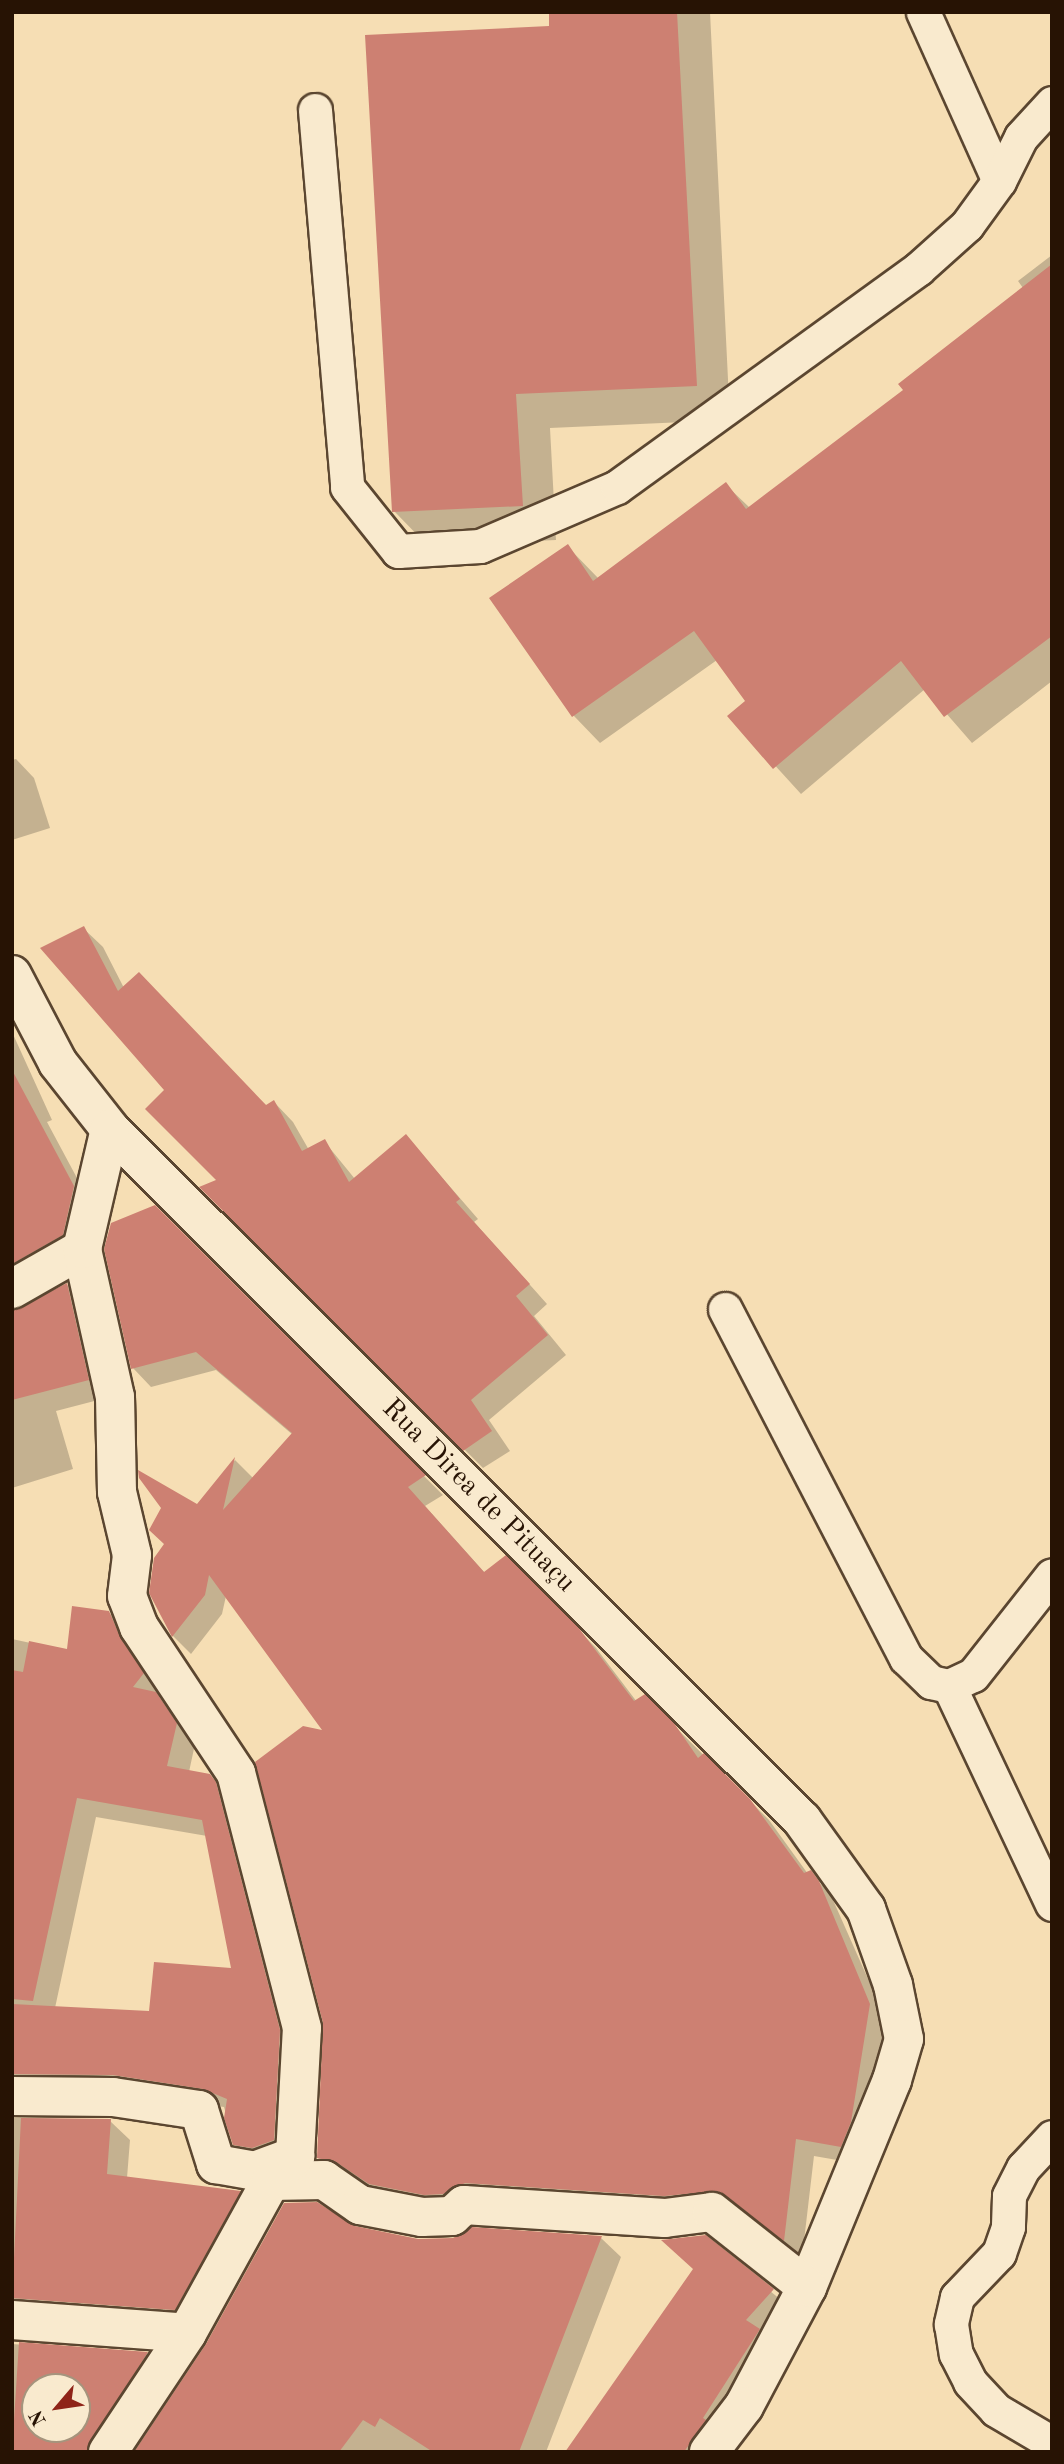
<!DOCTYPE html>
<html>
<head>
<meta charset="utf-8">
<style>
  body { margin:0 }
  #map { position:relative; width:1064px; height:2464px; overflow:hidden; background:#f6deb4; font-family:"Old Standard TT",serif }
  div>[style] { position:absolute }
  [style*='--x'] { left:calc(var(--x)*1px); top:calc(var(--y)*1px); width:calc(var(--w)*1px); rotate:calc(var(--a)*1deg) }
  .shadow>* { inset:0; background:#0003 }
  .building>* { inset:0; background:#cd8072 }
  .roads { filter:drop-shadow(2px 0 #5b4630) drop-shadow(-2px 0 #5b4630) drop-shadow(0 2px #5b4630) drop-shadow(0 -2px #5b4630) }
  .service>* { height:33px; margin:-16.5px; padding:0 16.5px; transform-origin:16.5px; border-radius:16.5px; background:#f9eace }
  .minor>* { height:38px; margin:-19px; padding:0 19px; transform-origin:19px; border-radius:19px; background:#f9eace }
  span { translate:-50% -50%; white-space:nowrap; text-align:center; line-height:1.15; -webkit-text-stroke:5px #f9eace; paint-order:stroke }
  .street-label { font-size:28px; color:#271304 }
  .frame { position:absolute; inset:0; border:14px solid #271304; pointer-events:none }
  .north { position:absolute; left:21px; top:2373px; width:70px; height:70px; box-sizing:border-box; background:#f9eace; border:2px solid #a5947d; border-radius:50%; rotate:241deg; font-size:19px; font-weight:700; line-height:28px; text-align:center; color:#271304 }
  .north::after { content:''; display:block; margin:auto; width:24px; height:32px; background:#8f2418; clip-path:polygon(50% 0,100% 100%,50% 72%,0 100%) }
</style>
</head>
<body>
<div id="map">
  <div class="shadow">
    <div style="clip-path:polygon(551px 12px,710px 12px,730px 420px,550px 428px,556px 540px,428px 546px,394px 511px,551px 28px)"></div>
    <div style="clip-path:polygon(1052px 255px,1052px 681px,972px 743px,925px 689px,801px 794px,730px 716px,747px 701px,717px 660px,600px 743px,574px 716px,491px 598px,567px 546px,599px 579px,726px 485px,750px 508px,906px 390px,1023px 288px,1018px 281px)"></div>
    <div style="clip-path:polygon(16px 759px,34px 778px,50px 828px,12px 840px,12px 760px)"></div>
    <div style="clip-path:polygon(83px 928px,103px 947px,124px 988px,267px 1106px,274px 1102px,293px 1122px,309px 1150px,324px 1141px,355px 1179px,406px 1136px,478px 1219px,474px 1222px,547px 1304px,534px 1316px,566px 1355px,489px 1420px,510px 1451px,483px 1468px,202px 1187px,219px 1180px,166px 1091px)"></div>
    <div style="clip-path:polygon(12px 1032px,52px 1120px,47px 1122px,92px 1206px,12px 1300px)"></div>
    <div style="clip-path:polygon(154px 1207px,443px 1495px,425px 1506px,485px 1573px,506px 1557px,596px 1648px,637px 1702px,644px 1696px,769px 1820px,808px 1874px,829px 1891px,888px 2024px,860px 2164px,814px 2156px,802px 2258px,737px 2209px,389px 2202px,337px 2176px,318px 2158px,325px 2023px,326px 1733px,226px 1596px,222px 1614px,191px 1654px,173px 1636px,151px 1593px,166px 1545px,235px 1460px,254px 1479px,293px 1435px,216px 1370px,151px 1387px,133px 1368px)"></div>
    <div style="clip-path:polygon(67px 1285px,85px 1303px,106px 1398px,56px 1411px,73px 1469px,12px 1488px,12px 1313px)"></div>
    <div style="clip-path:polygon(evenodd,108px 1612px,129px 1632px,162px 1694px,159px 1698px,195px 1744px,189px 1772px,209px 1775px,230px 1796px,299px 2051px,293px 2160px,255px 2164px,234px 2144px,224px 2107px,134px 2094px,12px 2105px,12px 1639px,68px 1651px,108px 1612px,96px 1817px,207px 1836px,233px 1970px,150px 2013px,55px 2008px,96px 1817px)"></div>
    <div style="clip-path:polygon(12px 2117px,110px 2121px,130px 2140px,127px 2178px,240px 2192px,259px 2212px,194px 2329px,12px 2338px)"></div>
    <div style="clip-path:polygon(355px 2228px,418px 2240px,601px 2238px,621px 2257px,546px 2452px,137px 2452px)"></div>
    <div style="clip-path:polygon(705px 2237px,793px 2310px,715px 2452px,568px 2452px,695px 2270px)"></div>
    <div style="clip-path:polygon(evenodd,12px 2344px,147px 2354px,167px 2373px,115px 2452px,12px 2452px,12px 2344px,35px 2387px,77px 2387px,77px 2429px,35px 2429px,35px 2387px)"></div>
  </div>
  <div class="building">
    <div style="clip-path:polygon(549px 12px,677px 12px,697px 386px,516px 394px,523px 506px,392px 512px,365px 35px,549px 26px)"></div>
    <div style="clip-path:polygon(1052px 264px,1052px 636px,944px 717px,901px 661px,773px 769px,727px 716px,745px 701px,694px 631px,572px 717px,489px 598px,568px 544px,593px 581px,726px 482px,746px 509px,903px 390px,898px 384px)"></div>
    <div style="clip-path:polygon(84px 926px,118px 991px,139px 972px,266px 1105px,274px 1100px,302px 1151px,325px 1139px,349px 1182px,406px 1134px,460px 1199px,456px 1202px,530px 1284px,516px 1296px,548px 1335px,471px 1400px,492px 1431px,463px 1451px,199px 1187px,216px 1180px,145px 1109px,164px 1090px,40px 948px)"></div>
    <div style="clip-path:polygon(12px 1070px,74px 1186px,63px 1235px,12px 1264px)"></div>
    <div style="clip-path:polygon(155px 1205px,426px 1475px,408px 1487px,484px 1572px,506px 1555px,578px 1627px,634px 1701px,645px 1694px,674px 1723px,698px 1758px,704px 1753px,750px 1799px,804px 1873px,811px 1870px,819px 1881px,870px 2004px,851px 2122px,841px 2147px,796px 2139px,784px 2241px,717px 2191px,664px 2196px,465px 2183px,443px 2194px,424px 2195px,369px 2184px,336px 2162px,317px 2158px,323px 2023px,255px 1762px,303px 1726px,322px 1730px,209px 1575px,205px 1595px,172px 1637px,149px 1593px,154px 1558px,164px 1544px,149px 1530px,161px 1508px,139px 1478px,138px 1470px,197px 1504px,235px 1457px,223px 1510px,292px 1433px,196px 1352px,131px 1369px,104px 1249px,111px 1223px)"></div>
    <div style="clip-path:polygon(67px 1283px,89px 1380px,12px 1400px,12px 1311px)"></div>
    <div style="clip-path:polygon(72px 1606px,109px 1611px,121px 1639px,144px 1673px,133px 1687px,156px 1692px,177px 1723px,167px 1766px,210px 1774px,216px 1782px,280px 2030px,274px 2140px,252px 2148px,233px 2145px,224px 2118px,227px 2099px,203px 2089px,113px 2075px,12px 2074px,12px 2004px,149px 2011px,154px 1962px,231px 1968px,202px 1820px,77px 1798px,33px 2001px,12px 1999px,12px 1670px,23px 1672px,29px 1641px,67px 1649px)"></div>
    <div style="clip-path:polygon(21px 2118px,111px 2119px,107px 2174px,241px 2191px,175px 2310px,12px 2298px)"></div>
    <div style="clip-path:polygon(317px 2202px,355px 2226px,418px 2239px,453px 2238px,472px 2227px,602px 2236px,519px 2452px,433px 2452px,380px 2418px,375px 2427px,363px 2420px,339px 2452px,134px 2452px,206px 2344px,284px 2203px)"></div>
    <div style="clip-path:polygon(706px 2235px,774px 2289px,746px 2320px,760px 2329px,703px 2418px,706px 2420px,684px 2452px,565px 2452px,693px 2269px,661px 2240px)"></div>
    <div style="clip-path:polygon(evenodd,19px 2342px,148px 2352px,86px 2452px,12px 2452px,19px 2342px,35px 2387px,77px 2387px,77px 2429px,35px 2429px,35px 2387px)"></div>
  </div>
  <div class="roads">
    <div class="service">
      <div style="--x:923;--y:12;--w:185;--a:65.8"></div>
      <div style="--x:315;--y:110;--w:378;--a:85.1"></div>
      <div style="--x:347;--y:487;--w:82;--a:51.4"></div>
      <div style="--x:398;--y:551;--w:82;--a:-3.5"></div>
      <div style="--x:480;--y:546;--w:149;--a:-23.3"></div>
      <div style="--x:617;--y:487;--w:372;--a:-35.9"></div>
      <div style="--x:918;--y:269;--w:66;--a:-41.9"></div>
      <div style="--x:967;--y:225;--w:54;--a:-54"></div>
      <div style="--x:999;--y:181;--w:49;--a:-63.4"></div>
      <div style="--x:1021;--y:137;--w:46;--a:-47.6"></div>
      <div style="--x:725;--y:1309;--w:393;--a:62.6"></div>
      <div style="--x:906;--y:1658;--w:35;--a:44"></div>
      <div style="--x:931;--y:1682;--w:18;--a:13"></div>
      <div style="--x:949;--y:1686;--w:26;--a:-25"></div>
      <div style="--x:973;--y:1675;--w:127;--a:-51.7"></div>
      <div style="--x:949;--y:1686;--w:241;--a:64.7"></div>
      <div style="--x:1052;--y:2137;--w:42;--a:133.1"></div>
      <div style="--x:1023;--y:2168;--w:31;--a:117"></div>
      <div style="--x:1009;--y:2196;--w:31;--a:92"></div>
      <div style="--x:1008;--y:2227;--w:28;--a:109"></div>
      <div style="--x:999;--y:2253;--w:61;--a:133.7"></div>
      <div style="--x:957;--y:2297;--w:28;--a:103"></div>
      <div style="--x:951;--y:2324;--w:30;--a:81"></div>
      <div style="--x:956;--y:2354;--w:31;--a:63"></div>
      <div style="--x:970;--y:2382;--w:38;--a:47"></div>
      <div style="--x:996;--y:2410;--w:65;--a:30.5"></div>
    </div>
    <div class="minor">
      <div style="--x:12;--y:975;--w:99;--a:62.4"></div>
      <div style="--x:58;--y:1063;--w:84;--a:51.8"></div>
      <div style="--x:110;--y:1129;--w:978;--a:44.96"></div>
      <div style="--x:802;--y:1820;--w:110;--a:54.3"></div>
      <div style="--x:866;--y:1909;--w:81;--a:70.4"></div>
      <div style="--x:893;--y:1985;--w:55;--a:78.5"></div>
      <div style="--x:904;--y:2039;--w:43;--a:106.3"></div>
      <div style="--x:892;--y:2080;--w:224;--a:112.3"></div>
      <div style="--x:807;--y:2287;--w:135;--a:117.9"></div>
      <div style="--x:744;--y:2406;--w:58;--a:127.3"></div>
      <div style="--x:12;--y:1289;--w:81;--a:-29.7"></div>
      <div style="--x:12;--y:2096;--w:101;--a:0.6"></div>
      <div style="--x:113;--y:2097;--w:87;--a:8.6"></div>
      <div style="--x:199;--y:2110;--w:57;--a:72.5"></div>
      <div style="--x:216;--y:2164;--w:39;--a:10"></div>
      <div style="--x:254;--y:2171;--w:44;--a:-20.1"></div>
      <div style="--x:271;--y:2181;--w:53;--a:-1.1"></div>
      <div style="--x:324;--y:2180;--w:44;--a:34.8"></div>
      <div style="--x:360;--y:2205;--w:63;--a:11"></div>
      <div style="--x:422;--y:2217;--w:30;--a:-2"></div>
      <div style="--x:452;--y:2216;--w:16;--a:-43"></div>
      <div style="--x:464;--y:2205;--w:201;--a:3.7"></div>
      <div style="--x:665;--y:2218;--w:47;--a:-7.3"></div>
      <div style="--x:712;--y:2212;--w:121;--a:38.3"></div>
      <div style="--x:12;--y:2320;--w:175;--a:4.2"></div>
      <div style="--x:108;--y:2452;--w:143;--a:-56.4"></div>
      <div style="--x:187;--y:2333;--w:174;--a:-61.1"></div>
      <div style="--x:271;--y:2181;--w:35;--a:-46"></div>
      <div style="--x:295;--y:2156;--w:128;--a:-86.9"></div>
      <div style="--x:302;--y:2028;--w:263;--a:-104.5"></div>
      <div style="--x:236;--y:1773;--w:175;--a:-123.6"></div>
      <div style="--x:139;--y:1627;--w:33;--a:-111"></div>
      <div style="--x:127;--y:1596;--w:41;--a:-83"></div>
      <div style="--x:132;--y:1555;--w:65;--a:-103.4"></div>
      <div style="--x:117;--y:1492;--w:95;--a:-91.2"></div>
      <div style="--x:115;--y:1397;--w:152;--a:-102.6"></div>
      <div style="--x:82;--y:1249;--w:123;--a:-76.9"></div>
    </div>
  </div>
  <div class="street-label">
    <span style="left:478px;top:1496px;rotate:45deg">Rua Direa de Pituaçu</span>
  </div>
  <div class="frame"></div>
  <div class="north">N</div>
</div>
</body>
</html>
